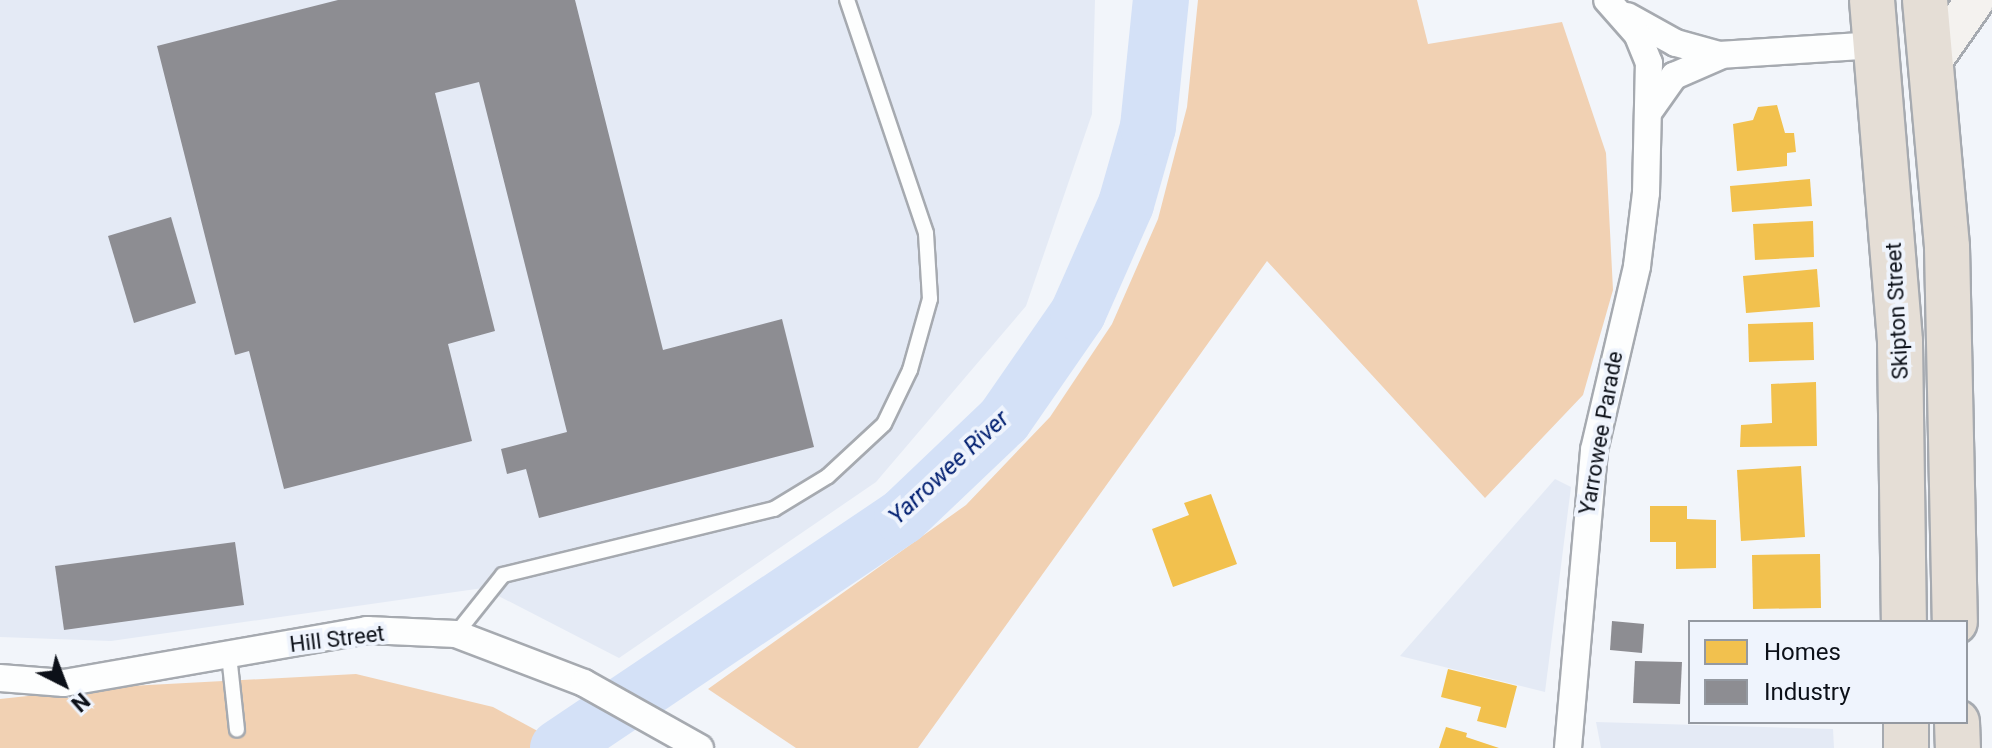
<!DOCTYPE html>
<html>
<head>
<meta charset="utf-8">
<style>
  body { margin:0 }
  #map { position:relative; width:1992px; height:748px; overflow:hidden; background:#f2f5fa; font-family:Roboto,sans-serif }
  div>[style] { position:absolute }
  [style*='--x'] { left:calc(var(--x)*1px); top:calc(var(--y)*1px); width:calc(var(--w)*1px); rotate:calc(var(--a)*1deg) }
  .built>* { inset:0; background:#e4eaf5 }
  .green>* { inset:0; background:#f1d1b3 }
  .homes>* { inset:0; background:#f2c14e }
  .industry>* { inset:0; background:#8d8d92 }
  .river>* { height:56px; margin:-28px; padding:0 28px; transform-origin:28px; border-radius:28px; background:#d4e1f7 }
  .roads { filter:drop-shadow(2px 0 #a6aab0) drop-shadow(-2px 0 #a6aab0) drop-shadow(0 2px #a6aab0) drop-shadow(0 -2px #a6aab0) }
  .service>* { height:14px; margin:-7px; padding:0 7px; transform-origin:7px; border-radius:7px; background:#fdfefe }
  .minor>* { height:26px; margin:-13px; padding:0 13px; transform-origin:13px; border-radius:13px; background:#fdfefe }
  .secondary>* { height:38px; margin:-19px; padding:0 19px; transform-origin:19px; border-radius:19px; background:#f4f2ef }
  .trunk>* { height:44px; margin:-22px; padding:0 22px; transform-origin:22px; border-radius:22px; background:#e5ded6 }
  span { translate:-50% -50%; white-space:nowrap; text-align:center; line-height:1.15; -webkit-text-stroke:8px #eff4fd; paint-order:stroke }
  .street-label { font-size:22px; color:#0c1018 }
  .water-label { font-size:24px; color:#001e70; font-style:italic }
  .legend { position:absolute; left:1688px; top:620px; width:280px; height:104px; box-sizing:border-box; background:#eff4fd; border:2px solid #9499a1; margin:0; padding:10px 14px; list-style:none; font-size:24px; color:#0c1018 }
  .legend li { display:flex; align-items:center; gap:16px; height:40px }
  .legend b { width:40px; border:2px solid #9499a1 }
  .north { position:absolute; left:24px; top:644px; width:80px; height:80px; -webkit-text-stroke:6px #eff4fd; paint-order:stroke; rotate:138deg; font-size:22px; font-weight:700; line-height:32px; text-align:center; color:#0c1018 }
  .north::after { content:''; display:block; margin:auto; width:28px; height:36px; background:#0c1018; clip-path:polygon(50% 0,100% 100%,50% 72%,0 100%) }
</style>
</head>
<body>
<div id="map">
  <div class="built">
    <div style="clip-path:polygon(0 0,1095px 0,1092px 114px,1026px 306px,876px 482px,619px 658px,483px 588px,111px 641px,0 637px)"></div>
    <div style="clip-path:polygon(1555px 479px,1571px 487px,1545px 692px,1400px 656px)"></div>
    <div style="clip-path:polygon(1596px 722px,1833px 729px,1834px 748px,1601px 748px)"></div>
  </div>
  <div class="green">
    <div style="clip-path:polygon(1198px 0,1417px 0,1428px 44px,1562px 22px,1606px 153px,1613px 290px,1583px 395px,1485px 498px,1267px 261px,918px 748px,796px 748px,708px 689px,966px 505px,1050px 417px,1112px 324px,1158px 219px,1187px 107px)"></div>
    <div style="clip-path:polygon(356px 674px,493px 707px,569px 748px,0 748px,0 699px,111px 687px)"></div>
  </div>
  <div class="homes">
    <div style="clip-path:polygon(1777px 105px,1785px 133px,1794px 133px,1796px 152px,1787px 153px,1787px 166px,1737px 171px,1733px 124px,1753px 120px,1758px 107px)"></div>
    <div style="clip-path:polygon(1810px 179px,1812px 206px,1732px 212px,1730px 186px)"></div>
    <div style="clip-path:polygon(1813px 221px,1814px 257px,1755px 260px,1753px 224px)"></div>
    <div style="clip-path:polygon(1817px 269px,1820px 307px,1746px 313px,1743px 276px)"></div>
    <div style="clip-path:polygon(1813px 322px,1814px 360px,1749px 362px,1748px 324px)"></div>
    <div style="clip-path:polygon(1816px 382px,1817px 446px,1740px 447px,1741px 425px,1772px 423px,1771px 384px)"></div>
    <div style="clip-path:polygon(1801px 466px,1805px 537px,1741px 541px,1737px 470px)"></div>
    <div style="clip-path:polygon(1211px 494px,1237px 564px,1173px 587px,1152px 529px,1189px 515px,1184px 503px)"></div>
    <div style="clip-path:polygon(1650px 506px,1687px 506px,1687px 519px,1716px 520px,1716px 568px,1676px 569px,1676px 542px,1650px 542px)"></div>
    <div style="clip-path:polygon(1820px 554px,1821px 608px,1753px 609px,1752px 555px)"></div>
    <div style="clip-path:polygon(1448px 669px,1517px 686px,1506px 728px,1477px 721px,1481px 707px,1441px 697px)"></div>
    <div style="clip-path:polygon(1446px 727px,1467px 733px,1466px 737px,1499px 748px,1439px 748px)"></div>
  </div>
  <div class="industry">
    <div style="clip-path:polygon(338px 0,575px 0,663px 350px,782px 319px,814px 447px,539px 518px,526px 469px,507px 474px,501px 449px,567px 432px,479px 82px,435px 93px,495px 331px,448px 344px,472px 441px,284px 489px,249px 351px,235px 355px,157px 46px)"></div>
    <div style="clip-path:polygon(171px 217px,196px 303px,134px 323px,108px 236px)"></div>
    <div style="clip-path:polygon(235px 542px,244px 605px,64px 630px,55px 566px)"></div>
    <div style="clip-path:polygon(1612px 621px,1644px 624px,1642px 653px,1610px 650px)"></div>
    <div style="clip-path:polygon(1635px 661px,1682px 662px,1680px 704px,1633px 703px)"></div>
  </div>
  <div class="river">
    <div style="--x:558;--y:748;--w:414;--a:-33.9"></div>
    <div style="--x:902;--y:517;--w:141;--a:-43.6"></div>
    <div style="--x:1004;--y:420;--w:130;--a:-55.3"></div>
    <div style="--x:1078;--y:313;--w:119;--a:-66.2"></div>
    <div style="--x:1126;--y:204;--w:80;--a:-74.1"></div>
    <div style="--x:1148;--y:127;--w:128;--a:-84.2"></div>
  </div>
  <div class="roads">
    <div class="service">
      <div style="--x:456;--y:634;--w:75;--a:-51.5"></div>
      <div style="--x:503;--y:575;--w:279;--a:-13.7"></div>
      <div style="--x:774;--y:509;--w:63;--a:-31.4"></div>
      <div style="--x:828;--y:476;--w:76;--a:-42.9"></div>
      <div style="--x:884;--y:424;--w:60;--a:-64.3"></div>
      <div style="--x:910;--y:370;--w:74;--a:-74.3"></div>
      <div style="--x:930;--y:299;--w:66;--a:-93.5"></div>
      <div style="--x:926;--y:233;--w:246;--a:-108.7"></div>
      <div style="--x:229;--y:655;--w:75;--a:83.9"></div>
    </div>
    <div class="minor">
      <div style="--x:1627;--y:16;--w:56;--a:28.9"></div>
      <div style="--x:1676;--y:43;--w:45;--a:15.6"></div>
      <div style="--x:1719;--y:55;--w:158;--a:-3.6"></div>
      <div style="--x:1650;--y:110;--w:42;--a:-54.8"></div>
      <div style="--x:1674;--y:76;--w:50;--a:-23.5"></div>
      <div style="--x:0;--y:678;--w:64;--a:4.5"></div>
      <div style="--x:64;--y:683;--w:308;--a:-9.9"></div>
      <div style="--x:367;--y:630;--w:89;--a:2.6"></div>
      <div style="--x:456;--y:634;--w:137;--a:20.9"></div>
      <div style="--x:584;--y:683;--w:133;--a:29.3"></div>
      <div style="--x:1568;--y:748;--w:299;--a:-85"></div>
      <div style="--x:1594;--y:450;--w:189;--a:-76.8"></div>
      <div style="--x:1637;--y:266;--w:74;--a:-83"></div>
      <div style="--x:1646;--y:193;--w:130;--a:-88.7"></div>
      <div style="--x:1649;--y:63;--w:31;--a:-112"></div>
      <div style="--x:1637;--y:34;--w:45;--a:-131.4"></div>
    </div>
    <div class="secondary">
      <div style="--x:1933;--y:60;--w:73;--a:-55"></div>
    </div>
    <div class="trunk">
      <div style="--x:1872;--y:0;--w:343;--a:85.3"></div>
      <div style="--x:1900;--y:342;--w:280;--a:89.2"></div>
      <div style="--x:1925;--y:0;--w:248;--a:84.9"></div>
      <div style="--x:1947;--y:247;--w:375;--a:88.8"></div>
      <div style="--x:1906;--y:722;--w:26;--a:90"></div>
      <div style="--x:1957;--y:722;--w:26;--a:88"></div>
    </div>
  </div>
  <div class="street-label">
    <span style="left:1897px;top:311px;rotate:-93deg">Skipton Street</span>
    <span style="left:1601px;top:433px;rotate:-80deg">Yarrowee Parade</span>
    <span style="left:337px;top:639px;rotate:-7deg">Hill Street</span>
  </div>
  <div class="water-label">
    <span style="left:949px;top:468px;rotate:-43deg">Yarrowee River</span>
  </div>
  <ul class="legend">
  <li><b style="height:22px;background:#f2c14e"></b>Homes</li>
  <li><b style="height:22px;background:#8d8d92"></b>Industry</li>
  </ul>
  <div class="north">N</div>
</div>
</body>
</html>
